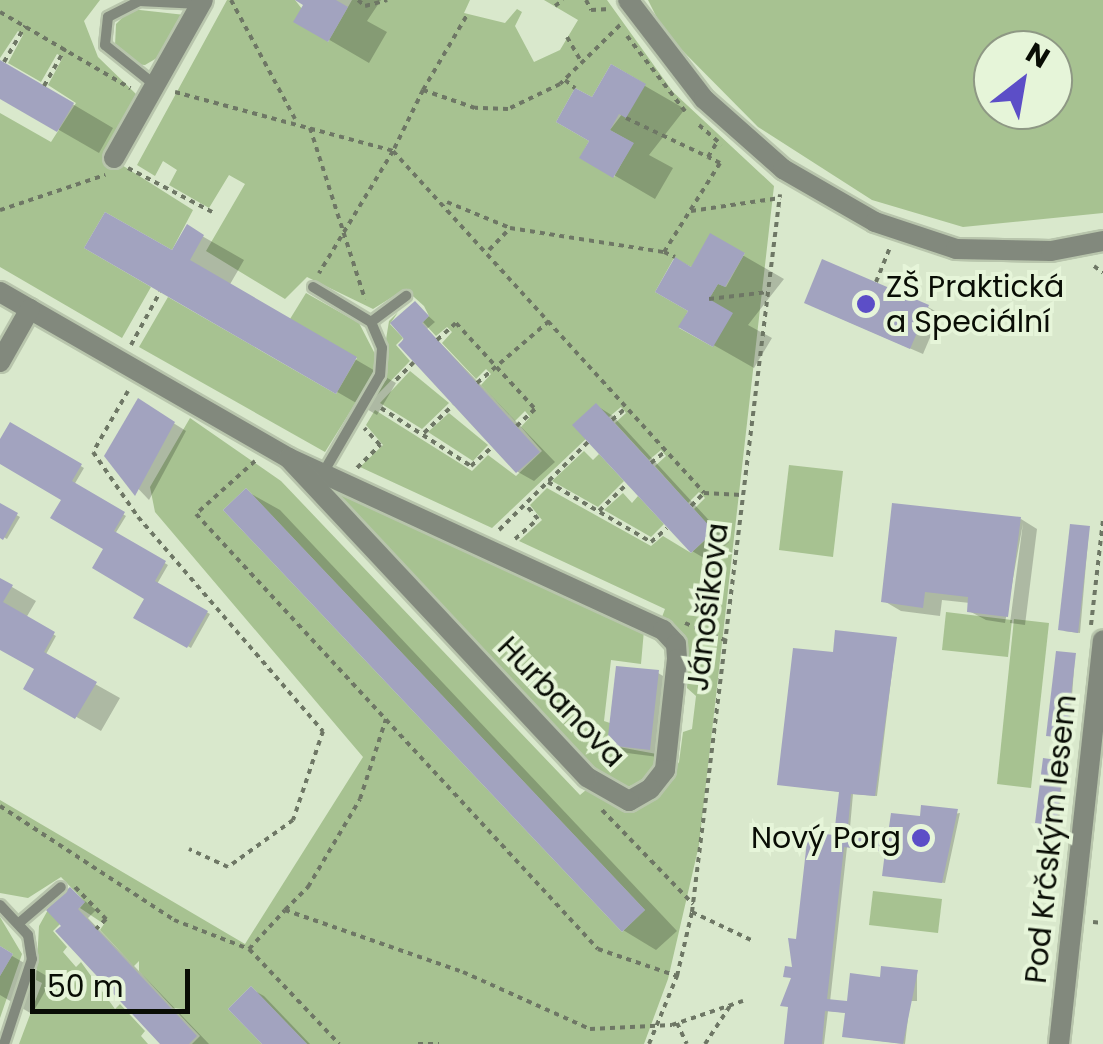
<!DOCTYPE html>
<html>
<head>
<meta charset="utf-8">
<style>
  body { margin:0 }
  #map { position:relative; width:1103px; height:1044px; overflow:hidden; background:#d9e8cc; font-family:Poppins,sans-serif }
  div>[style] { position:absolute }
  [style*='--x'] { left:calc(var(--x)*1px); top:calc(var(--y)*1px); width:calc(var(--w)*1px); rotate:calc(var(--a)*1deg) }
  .green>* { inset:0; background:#a7c291 }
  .shadow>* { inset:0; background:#0003 }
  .building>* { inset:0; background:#a2a3bf }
  .path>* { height:4px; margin-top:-2px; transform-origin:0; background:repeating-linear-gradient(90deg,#6e7765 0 5px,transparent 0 10px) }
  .roads { filter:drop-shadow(2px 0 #b8c5ac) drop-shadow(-2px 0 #b8c5ac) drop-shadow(0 2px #b8c5ac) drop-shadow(0 -2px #b8c5ac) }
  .service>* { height:10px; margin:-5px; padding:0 5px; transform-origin:5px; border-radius:5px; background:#82897d }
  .minor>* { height:20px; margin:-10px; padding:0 10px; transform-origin:10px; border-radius:10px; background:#82897d }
  .dots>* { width:28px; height:28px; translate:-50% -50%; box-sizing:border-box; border:5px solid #e6f5d9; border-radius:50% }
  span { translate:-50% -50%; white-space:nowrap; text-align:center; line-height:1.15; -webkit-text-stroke:8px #e6f5d9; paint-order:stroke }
  .poi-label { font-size:30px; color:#090d05 }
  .left { translate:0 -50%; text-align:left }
  .right { translate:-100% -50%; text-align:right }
  .street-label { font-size:30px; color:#090d05 }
  .north { position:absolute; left:973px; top:30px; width:100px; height:100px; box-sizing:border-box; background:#e6f5d9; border:2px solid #8e9884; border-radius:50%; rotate:31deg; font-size:28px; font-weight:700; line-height:40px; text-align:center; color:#090d05 }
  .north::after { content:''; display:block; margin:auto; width:35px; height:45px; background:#5c4ec7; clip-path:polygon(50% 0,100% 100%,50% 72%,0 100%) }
  .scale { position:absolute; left:30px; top:969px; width:160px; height:45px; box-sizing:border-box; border:5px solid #090d05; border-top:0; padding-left:12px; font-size:30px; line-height:35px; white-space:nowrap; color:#090d05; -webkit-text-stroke:8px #e6f5d9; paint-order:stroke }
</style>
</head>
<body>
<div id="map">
  <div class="green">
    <div style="clip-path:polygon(0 0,100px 0,84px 21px,98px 57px,137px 95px,106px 155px,193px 210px,172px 250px,105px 212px,84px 248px,151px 287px,122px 338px,0 267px,0 113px,51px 142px,76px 103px,48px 85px,63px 57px,57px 54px,41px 82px,8px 63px,23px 35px,18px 31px,0 58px)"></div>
    <div style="clip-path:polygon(evenodd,227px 0,295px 0,328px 42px,352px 0,470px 0,464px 13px,505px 23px,517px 9px,522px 12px,515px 26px,534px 62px,560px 50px,578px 20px,544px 0,607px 0,673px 92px,774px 186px,699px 845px,668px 979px,644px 1044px,307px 1044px,251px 986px,228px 1009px,262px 1044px,192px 1044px,200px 1036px,179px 1014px,183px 1009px,173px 1008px,139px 971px,139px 961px,134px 966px,100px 930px,104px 924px,80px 908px,85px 902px,61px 877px,28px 898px,0 893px,0 800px,245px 944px,363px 757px,155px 512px,150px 487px,190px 418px,281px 481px,580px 795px,586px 790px,628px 807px,659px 796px,679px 762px,683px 732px,692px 729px,696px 696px,687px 688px,689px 656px,662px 617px,665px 609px,519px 541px,542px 520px,530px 505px,547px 488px,651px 546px,663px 536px,691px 553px,714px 532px,694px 509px,705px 498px,699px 492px,688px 503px,655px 466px,666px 456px,661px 450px,649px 460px,615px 423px,626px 413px,621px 407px,609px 417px,492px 528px,360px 467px,383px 445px,366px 425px,375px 410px,472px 471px,488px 455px,516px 476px,542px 451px,521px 427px,530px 417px,525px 411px,515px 421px,481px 385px,491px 374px,486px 369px,476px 379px,442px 343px,452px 332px,447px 327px,436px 336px,423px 322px,429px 316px,424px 306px,405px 289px,373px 309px,307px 277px,285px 299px,206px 251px,245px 184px,229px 175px,209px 208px,169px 185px,177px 170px,163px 161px,155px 176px,137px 165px,227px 0,611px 64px,645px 84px,610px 130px,633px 143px,614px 177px,580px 158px,589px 141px,556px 122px,575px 88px,592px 97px,611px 64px,227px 0,745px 253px,726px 287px,718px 284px,709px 299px,713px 347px,679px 328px,688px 311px,655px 292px,674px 258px,691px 267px,745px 253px,227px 0,246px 488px,645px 910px,622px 932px,223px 510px,246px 488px)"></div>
    <div style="clip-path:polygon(evenodd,648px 0,1103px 0,1103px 213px,963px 227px,872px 200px,758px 127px,664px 32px,648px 0,993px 50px,1053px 50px,1053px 110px,993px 110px,993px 50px)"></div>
    <div style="clip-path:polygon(131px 9px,185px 15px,162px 55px,145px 65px,133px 64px,115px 46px,116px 24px)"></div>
    <div style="clip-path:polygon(306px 293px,359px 323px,375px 354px,375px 372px,325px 452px,139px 347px,168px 297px,336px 394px,357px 358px,290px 319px)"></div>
    <div style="clip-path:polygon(398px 312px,390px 324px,403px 338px,396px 345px,410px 361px,377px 395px,389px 321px)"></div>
    <div style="clip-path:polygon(410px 371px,449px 403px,422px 429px,380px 403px)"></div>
    <div style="clip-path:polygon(449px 413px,488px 445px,473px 461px,428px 432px)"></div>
    <div style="clip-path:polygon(584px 451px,593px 460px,599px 454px,624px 481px,598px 507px,552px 481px)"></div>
    <div style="clip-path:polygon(789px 465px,843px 471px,833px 557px,779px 550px)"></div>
    <div style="clip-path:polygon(340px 487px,644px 630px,641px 664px,611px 660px,604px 721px,610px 723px,608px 745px,662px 755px,650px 780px,623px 788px,598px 778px,339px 497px)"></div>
    <div style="clip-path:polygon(623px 493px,632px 503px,638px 496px,664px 524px,651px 537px,604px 510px)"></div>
    <div style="clip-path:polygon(946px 612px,1012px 620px,1008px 657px,942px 650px)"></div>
    <div style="clip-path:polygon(1014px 619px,1049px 623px,1031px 788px,997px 784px)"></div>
    <div style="clip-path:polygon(873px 891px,942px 899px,938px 933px,869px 925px)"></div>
    <div style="clip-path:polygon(54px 899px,60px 924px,53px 931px,67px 947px,63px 952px,76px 967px,81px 962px,115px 1009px,120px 1004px,145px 1031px,141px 1036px,148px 1044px,19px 1044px,42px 983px,36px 980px,39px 926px)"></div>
    <div style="clip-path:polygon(0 917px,22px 954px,0 1018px,0 976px,13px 954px,0 946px)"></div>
  </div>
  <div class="shadow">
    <div style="clip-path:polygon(300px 0,381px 0,367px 21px,387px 32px,369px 63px,297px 21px,307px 4px)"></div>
    <div style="clip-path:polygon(0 61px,113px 128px,99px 153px,0 96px)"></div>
    <div style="clip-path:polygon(612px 67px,685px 109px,649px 155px,673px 168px,655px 199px,583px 157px,592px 141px,593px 101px)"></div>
    <div style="clip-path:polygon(188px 228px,244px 260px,229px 286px,396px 383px,377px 415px,87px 247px,173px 254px)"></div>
    <div style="clip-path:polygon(711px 237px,784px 279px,748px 325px,772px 338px,754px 368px,682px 327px,691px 310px,692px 270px)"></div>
    <div style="clip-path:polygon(415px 304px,435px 322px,427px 329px,555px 462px,534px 481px,518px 472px,401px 345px)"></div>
    <div style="clip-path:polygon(928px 307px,940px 314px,923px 354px,819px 309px)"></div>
    <div style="clip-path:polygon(597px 406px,613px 416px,729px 542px,709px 561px,692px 551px)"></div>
    <div style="clip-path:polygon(151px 409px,186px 431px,149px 500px,107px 456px)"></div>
    <div style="clip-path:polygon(11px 425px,84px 468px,74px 485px,126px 516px,115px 534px,168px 565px,157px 584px,210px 614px,191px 648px,137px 617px,148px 598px,65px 499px,0 461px)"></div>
    <div style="clip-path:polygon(246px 491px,280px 510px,677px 931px,656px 950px,623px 930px)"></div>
    <div style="clip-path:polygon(0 506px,20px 517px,7px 539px,0 535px)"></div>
    <div style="clip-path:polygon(1021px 519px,1037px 529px,1025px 625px,1010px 623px,1023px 523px,1005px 623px,986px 620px,969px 611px,970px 603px,942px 600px,940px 616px,901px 611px,884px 601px)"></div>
    <div style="clip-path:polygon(1089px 529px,1080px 633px,1064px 631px)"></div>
    <div style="clip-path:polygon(0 580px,36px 601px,26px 618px,56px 636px,45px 656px,120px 698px,101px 731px,26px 688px,37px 669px,0 647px)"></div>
    <div style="clip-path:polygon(896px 639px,877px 796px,853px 794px,849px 839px,890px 844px,922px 819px,960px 813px,945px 883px,888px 876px,887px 852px,847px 847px,830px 1002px,849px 1004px,882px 980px,917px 972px,917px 1001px,910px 1001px,905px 1044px,848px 1037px,848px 1013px,828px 1011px,824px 1044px,786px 1044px,798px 941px,836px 837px,841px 792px,779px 784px,835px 655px)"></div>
    <div style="clip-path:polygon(1075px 655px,1069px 738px,1052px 736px)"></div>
    <div style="clip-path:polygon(658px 673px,675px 683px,666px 758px,627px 753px,610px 744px)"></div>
    <div style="clip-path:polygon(1063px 763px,1059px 826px,1041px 824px)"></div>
    <div style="clip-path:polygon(71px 890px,96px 910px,88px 918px,209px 1044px,163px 1044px,64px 926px)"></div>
    <div style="clip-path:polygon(0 949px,52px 979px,32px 1014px,0 995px)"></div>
    <div style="clip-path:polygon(251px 989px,264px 996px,310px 1044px,265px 1044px)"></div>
  </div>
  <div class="building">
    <div style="clip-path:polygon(295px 0,336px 0,348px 7px,328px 42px,293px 22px,303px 5px)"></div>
    <div style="clip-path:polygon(0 60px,74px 103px,57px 132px,0 99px)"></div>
    <div style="clip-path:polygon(611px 64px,646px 84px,626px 118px,619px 114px,610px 130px,634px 143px,613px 178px,579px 158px,589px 141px,556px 122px,575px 88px,592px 97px)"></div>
    <div style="clip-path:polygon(105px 212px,172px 250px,187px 224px,204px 235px,190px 260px,357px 357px,336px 394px,84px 248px)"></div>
    <div style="clip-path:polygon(710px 233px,745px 253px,725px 287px,718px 284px,709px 299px,733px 313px,713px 347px,678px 327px,688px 311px,655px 292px,675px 257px,691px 267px)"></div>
    <div style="clip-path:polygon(822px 259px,929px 305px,910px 349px,804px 303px)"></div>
    <div style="clip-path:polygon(415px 301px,429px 316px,422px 323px,540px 452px,516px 473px,398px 345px,404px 339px,390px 323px)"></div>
    <div style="clip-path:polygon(138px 398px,175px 422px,135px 496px,104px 456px)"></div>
    <div style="clip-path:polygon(596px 403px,714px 531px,691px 553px,572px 425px)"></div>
    <div style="clip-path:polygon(10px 422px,82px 464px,72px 481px,125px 512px,114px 531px,166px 561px,155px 581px,208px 611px,187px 648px,133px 618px,144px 599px,92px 568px,103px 549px,50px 518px,61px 500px,0 464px,0 439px)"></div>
    <div style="clip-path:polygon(246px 488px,645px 910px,622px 932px,223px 510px)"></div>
    <div style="clip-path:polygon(0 503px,18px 513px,3px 540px,0 538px)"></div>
    <div style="clip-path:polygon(892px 503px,1021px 517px,1008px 617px,967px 612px,968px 597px,925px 592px,923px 608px,881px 602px)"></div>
    <div style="clip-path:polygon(1070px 524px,1090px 526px,1078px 633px,1058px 630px)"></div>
    <div style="clip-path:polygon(0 578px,13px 585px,3px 602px,55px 632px,44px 652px,97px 682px,75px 719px,23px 689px,34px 669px,0 650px)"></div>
    <div style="clip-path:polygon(835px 630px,897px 637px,875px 796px,851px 794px,847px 836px,887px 841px,891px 813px,920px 816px,921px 805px,958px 809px,942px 883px,882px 876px,885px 852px,844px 847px,827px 999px,847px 1001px,850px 973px,880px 977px,881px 966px,918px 970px,903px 1044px,842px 1037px,845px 1013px,825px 1011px,822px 1044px,784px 1044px,788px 1007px,780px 1006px,791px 978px,783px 977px,785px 966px,792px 967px,788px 938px,796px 939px,808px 832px,834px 835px,839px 792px,777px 785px,793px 648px,833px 652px)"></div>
    <div style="clip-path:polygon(1056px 651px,1076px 653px,1066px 738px,1046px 736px)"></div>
    <div style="clip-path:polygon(616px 666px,659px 670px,650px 750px,607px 745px)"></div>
    <div style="clip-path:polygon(1043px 758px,1064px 761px,1056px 826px,1035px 823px)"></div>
    <div style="clip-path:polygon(70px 887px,85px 902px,78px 909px,197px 1036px,189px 1044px,160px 1044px,55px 931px,61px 926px,46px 910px)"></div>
    <div style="clip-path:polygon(0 946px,13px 954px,0 976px)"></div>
    <div style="clip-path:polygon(251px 986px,307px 1044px,262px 1044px,228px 1009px)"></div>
  </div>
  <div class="path">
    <div style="--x:231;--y:0;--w:135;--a:61.7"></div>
    <div style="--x:358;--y:0;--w:9;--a:41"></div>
    <div style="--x:365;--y:6;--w:23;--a:-15"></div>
    <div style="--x:586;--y:0;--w:11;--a:63"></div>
    <div style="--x:591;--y:10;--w:19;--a:-3"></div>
    <div style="--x:555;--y:6;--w:10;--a:-37"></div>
    <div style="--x:0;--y:12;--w:151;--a:30.3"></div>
    <div style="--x:620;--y:25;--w:84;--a:135.5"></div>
    <div style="--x:560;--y:84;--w:58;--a:154.3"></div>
    <div style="--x:508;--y:109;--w:33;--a:-178"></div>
    <div style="--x:475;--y:108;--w:55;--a:-160.9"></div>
    <div style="--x:423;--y:90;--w:68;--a:116.2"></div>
    <div style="--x:393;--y:151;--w:462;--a:47.7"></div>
    <div style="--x:704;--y:493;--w:38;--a:3"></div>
    <div style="--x:627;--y:36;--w:95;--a:52.3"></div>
    <div style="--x:567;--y:37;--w:28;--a:60"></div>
    <div style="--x:4;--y:62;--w:42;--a:-59.7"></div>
    <div style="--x:565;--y:80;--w:13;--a:39"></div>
    <div style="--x:44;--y:86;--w:43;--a:-60.4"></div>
    <div style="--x:423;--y:90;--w:87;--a:-59.6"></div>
    <div style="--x:175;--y:92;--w:226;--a:15.1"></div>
    <div style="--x:393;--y:151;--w:143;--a:121.2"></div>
    <div style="--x:626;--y:118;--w:91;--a:25.4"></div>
    <div style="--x:699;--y:125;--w:30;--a:41"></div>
    <div style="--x:310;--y:128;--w:180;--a:72.2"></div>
    <div style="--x:128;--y:168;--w:95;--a:27.6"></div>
    <div style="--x:447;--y:202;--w:68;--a:22.4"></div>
    <div style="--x:510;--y:228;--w:156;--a:8.9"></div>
    <div style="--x:664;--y:252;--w:105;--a:-57.8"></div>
    <div style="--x:720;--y:163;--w:13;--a:-153"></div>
    <div style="--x:708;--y:157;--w:17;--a:-59"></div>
    <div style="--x:0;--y:210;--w:111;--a:-18.4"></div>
    <div style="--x:691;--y:211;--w:90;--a:-8.3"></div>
    <div style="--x:489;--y:250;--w:30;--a:-46"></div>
    <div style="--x:664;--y:252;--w:12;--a:24"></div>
    <div style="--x:1094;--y:266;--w:11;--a:38"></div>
    <div style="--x:876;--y:282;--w:37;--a:-68"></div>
    <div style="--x:709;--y:299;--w:59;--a:-6.8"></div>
    <div style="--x:437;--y:340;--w:25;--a:-42"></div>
    <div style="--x:456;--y:323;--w:117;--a:47.4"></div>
    <div style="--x:535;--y:409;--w:25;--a:137"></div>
    <div style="--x:131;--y:345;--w:60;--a:-61.3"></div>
    <div style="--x:396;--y:380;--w:25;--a:-45"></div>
    <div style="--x:477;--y:383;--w:95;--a:-40.7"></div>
    <div style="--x:128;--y:391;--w:70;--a:119.8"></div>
    <div style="--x:93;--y:452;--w:79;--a:55.3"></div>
    <div style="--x:138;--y:517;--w:283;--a:49.2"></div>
    <div style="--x:323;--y:731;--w:94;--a:108.6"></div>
    <div style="--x:293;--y:820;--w:80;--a:144.1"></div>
    <div style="--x:228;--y:867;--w:43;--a:-155.2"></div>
    <div style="--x:381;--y:408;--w:107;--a:32.8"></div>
    <div style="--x:471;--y:466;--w:28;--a:-42"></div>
    <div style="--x:612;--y:420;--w:20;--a:-41"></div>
    <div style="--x:424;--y:433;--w:40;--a:-44"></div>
    <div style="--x:255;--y:461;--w:79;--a:138.1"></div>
    <div style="--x:196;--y:514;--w:592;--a:47.26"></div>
    <div style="--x:598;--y:949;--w:83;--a:18.9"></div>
    <div style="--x:651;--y:463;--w:19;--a:-39"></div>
    <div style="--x:357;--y:468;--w:33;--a:-45"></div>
    <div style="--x:380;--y:445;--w:23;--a:-133"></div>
    <div style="--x:548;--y:482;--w:119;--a:30.2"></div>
    <div style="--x:651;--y:542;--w:21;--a:-41"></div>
    <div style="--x:691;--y:506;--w:18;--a:-45"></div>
    <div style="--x:599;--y:511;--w:39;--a:-44"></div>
    <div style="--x:499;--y:530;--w:125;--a:-44.7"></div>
    <div style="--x:515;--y:539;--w:30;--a:-41"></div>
    <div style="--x:538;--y:519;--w:20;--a:-131"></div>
    <div style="--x:685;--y:623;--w:46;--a:23.2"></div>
    <div style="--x:1091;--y:625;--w:106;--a:-83.5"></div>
    <div style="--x:0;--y:806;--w:208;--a:33.2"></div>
    <div style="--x:174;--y:920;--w:80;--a:21.1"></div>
    <div style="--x:249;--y:949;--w:131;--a:46.5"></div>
    <div style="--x:602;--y:810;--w:131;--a:45.9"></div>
    <div style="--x:75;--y:887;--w:45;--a:45.9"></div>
    <div style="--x:106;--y:919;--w:14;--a:135"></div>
    <div style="--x:285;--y:910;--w:33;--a:-45"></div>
    <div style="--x:308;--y:887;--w:102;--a:-59.4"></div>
    <div style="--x:360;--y:799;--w:84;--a:-72"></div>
    <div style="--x:692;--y:912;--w:68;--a:25.4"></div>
    <div style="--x:1093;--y:922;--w:10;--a:6"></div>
    <div style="--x:249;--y:949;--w:53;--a:-47.3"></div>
    <div style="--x:285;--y:910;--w:188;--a:19.2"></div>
    <div style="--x:463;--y:972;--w:139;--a:24.2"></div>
    <div style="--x:590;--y:1029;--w:82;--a:-2.8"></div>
    <div style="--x:672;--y:1025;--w:75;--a:-18.7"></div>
    <div style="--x:677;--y:1023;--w:23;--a:65"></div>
    <div style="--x:418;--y:1044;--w:21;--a:0"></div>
    <div style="--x:649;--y:1044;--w:74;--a:-67.6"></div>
    <div style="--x:677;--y:976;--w:66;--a:-76.8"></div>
    <div style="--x:692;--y:912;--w:723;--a:-83.01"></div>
    <div style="--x:705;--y:1044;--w:45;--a:-56.7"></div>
  </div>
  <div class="roads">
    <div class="service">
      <div style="--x:155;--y:85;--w:64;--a:-141.3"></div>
      <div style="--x:105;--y:45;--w:28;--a:-84"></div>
      <div style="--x:108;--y:17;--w:35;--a:-27"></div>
      <div style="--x:139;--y:1;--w:61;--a:2.8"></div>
      <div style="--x:313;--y:287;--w:68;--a:31.1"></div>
      <div style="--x:371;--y:322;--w:28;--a:67"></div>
      <div style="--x:382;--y:348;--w:27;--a:94"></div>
      <div style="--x:380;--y:375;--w:113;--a:120.2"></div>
      <div style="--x:371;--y:322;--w:44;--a:-36.6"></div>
      <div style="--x:0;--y:905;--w:41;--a:47"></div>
      <div style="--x:28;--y:935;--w:24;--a:81"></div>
      <div style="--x:32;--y:959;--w:89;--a:108.2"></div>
      <div style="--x:19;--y:923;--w:55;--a:-40.6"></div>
    </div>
    <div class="minor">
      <div style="--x:628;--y:0;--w:125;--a:52.5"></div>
      <div style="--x:704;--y:99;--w:106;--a:41.5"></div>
      <div style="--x:783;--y:169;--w:106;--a:29.9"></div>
      <div style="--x:875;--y:222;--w:85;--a:18.4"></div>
      <div style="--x:956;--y:249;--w:95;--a:1.2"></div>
      <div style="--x:1051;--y:251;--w:53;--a:-10.9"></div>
      <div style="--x:114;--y:158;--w:181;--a:-60.6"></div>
      <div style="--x:0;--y:292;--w:333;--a:29.9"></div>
      <div style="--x:289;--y:458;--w:412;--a:24.7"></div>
      <div style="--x:663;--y:630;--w:19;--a:47"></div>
      <div style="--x:676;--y:644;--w:15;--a:86"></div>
      <div style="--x:677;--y:659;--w:112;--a:96.2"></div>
      <div style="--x:665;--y:770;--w:24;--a:128"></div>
      <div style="--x:650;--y:789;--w:24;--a:150"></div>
      <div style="--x:629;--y:801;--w:48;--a:-150.3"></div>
      <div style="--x:587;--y:777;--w:437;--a:-133.1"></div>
      <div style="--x:0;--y:362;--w:61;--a:-60.5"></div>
      <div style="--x:1059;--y:1044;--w:406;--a:-83.8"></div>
    </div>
  </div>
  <div class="dots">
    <div style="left:866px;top:304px;background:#5c4ec7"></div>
    <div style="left:921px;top:838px;background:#5c4ec7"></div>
  </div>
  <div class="poi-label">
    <span class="left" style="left:886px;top:304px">ZŠ Praktická<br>a Speciální</span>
    <span class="right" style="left:901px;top:838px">Nový Porg</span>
  </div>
  <div class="street-label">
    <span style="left:708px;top:607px;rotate:-83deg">Jánošíkova</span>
    <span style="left:561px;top:702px;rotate:46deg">Hurbanova</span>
    <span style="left:1051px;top:839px;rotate:-84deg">Pod Krčským lesem</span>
  </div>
  <div class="north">N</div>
  <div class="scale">50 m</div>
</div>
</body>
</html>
